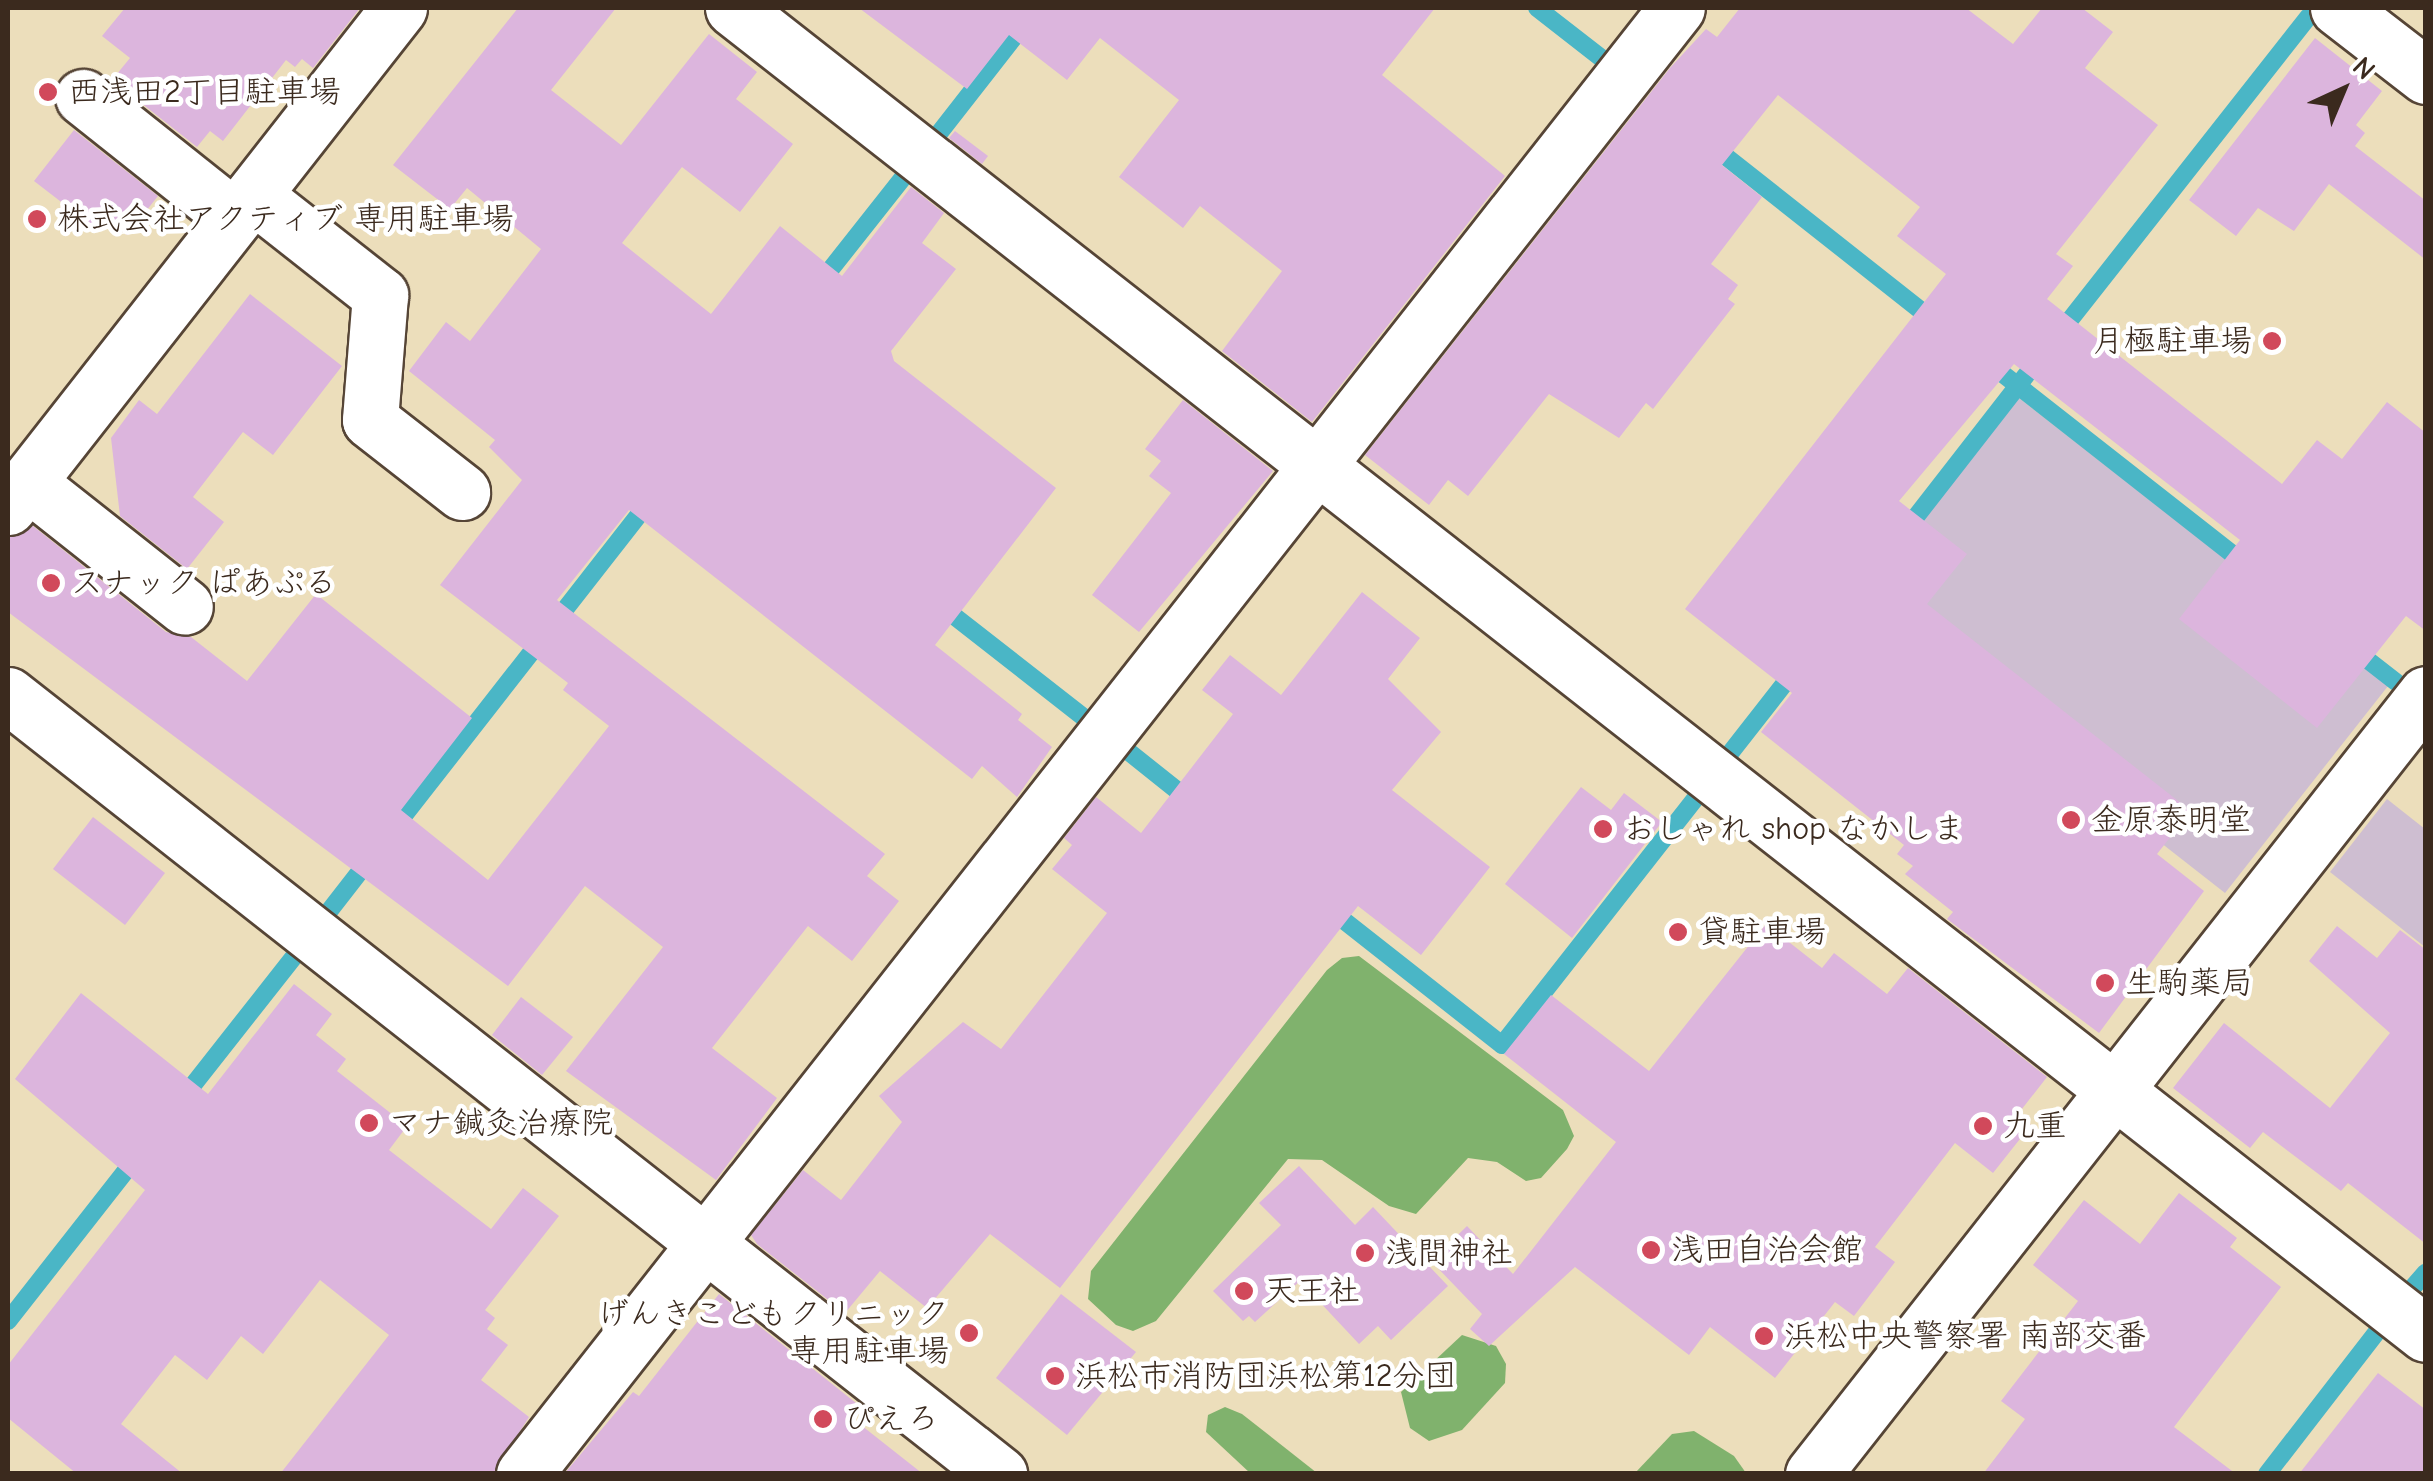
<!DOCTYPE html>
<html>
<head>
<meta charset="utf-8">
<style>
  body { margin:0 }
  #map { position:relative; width:2433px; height:1481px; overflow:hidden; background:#ecdebb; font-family:"Comic Neue","Klee One",sans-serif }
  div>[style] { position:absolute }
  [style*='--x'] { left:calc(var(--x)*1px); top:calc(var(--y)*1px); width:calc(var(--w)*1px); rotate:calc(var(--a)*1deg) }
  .industrial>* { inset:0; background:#cebed1 }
  .forest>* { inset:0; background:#80b26d }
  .stream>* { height:18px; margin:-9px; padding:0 9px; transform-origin:9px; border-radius:9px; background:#4ab6c6 }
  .building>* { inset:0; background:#dcb5dd }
  .roads { filter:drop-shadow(2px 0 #564536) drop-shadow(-2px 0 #564536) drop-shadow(0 2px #564536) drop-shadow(0 -2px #564536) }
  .minor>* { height:55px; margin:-27.5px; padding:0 27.5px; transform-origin:27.5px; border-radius:27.5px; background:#fff }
  .dots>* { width:28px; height:28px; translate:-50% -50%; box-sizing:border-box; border:5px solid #fff; border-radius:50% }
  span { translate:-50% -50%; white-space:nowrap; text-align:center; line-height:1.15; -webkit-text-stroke:9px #fff; paint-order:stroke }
  .poi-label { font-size:32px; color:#3b2a1e }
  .left { translate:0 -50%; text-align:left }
  .right { translate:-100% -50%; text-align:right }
  .frame { position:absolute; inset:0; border:10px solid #3b2a1e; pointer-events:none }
  .north { position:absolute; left:2293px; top:40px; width:100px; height:100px; -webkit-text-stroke:8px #fff; paint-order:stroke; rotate:44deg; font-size:28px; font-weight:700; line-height:40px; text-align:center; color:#3b2a1e }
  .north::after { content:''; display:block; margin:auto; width:35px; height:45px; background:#3b2a1e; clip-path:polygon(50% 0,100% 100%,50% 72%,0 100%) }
</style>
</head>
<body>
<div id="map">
  <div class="industrial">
    <div style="clip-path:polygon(2019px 398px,2388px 686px,2225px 893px,1857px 605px)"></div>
    <div style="clip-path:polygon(2387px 799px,2425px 829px,2425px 947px,2330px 872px)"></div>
  </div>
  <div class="forest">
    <div style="clip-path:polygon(1359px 956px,1563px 1110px,1574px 1136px,1567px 1149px,1541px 1178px,1526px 1181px,1497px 1162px,1468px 1158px,1416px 1214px,1389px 1206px,1322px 1160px,1288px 1159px,1156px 1321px,1133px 1331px,1116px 1325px,1088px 1299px,1091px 1271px,1327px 970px,1342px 958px)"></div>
    <div style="clip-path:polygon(1462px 1335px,1496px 1346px,1506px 1364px,1505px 1383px,1462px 1430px,1429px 1441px,1410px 1428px,1401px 1392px)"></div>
    <div style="clip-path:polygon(1225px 1407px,1242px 1414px,1317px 1473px,1250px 1473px,1206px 1432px,1208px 1415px)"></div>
    <div style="clip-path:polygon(1694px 1431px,1734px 1456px,1746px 1473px,1635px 1473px,1672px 1434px)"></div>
  </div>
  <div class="stream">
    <div style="--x:1537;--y:8;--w:80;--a:37.9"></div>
    <div style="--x:940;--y:132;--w:157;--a:-52"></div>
    <div style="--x:1710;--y:144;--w:289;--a:38.3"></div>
    <div style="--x:819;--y:284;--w:134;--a:-51.7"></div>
    <div style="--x:2058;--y:335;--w:405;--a:-51.8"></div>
    <div style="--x:1985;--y:360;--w:334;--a:38.1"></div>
    <div style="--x:1904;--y:532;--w:224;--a:-52.1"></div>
    <div style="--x:940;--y:605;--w:180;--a:38"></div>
    <div style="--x:2351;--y:647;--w:57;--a:37.9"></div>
    <div style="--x:1129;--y:752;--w:82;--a:38.6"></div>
    <div style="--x:1731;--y:752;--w:104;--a:-52"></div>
    <div style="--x:391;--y:832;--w:424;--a:-52"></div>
    <div style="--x:1328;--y:908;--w:221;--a:38.2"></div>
    <div style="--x:1502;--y:1045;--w:313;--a:-51.9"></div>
    <div style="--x:330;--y:910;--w:68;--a:-52.1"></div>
    <div style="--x:182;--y:1099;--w:179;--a:-51.8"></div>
    <div style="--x:2414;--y:1286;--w:18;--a:-49"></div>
    <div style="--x:8;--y:1321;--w:211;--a:-51.9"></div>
    <div style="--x:2267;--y:1474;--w:178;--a:-52.3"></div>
  </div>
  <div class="building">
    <div style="clip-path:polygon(125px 8px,360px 8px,313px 68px,302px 59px,295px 67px,286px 60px,223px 141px,210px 131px,197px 147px,112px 80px,130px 58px,102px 36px)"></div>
    <div style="clip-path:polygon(518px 8px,616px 8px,551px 90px,621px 145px,709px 34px,757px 72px,736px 99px,793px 144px,740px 212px,682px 167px,622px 243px,711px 314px,780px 226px,842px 276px,911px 187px,944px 213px,922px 243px,956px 269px,891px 351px,894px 361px,1056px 488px,935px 645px,1022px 714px,1018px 720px,1052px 747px,1017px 797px,982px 766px,972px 779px,629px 510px,557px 600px,885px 854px,867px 876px,899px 901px,852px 961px,808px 926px,712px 1048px,777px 1098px,716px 1180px,566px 1071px,663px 947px,585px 886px,508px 986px,8px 612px,8px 538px,33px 526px,166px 632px,191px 637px,247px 681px,316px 594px,472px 718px,401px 810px,488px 880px,609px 726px,563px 690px,568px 683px,440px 585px,522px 480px,489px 447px,495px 440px,409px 371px,446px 322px,470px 341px,541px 249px,467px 188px,450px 209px,393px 165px)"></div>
    <div style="clip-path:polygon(859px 8px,1435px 8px,1382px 75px,1505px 176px,1312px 422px,1222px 351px,1282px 271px,1200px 206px,1183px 228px,1119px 177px,1179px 100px,1100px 38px,1067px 80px,1009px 35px,967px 89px)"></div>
    <div style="clip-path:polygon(1740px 8px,1966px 8px,2013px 44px,2042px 8px,2082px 8px,2113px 32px,2085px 68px,2158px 125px,2056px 254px,2073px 266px,2047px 299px,2282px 484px,2317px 440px,2342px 459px,2387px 402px,2426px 433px,2426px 631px,2406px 616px,2317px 728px,2179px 619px,2240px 540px,2014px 364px,1899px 501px,1967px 554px,1927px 604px,2191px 811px,2157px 854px,2204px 891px,2099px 1033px,1947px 919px,1953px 912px,1905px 874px,1913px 866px,1897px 854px,1904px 845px,1761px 732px,1792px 693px,1685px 609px,1946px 274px,1897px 236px,1920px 207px,1778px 95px,1722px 165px,1762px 197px,1711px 264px,1738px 285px,1728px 299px,1735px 304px,1653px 409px,1646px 403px,1619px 438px,1549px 394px,1468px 496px,1448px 480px,1429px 505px,1365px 455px,1670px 68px,1706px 29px,1717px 37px)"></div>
    <div style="clip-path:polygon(2315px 38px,2382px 91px,2356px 125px,2365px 133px,2355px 146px,2426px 201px,2426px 260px,2329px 184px,2294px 231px,2258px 208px,2236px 236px,2189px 200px)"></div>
    <div style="clip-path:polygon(74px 130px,158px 196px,127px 235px,104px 216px,95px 228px,34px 181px)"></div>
    <div style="clip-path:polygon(955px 131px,988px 156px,982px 164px,949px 138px)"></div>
    <div style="clip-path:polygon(250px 294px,342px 366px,273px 455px,243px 432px,193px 497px,224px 522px,187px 569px,120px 516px,111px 438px,139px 400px,157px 414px)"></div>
    <div style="clip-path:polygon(1183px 400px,1273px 471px,1139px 632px,1092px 595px,1171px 493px,1149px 476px,1161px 461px,1145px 449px)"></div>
    <div style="clip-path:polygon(1362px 592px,1420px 638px,1388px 679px,1441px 732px,1392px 790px,1490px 867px,1421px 955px,1358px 906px,1060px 1288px,990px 1234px,927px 1308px,880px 1271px,845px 1313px,757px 1244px,751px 1235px,803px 1170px,841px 1200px,902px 1122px,879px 1096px,963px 1022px,1001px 1049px,1107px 913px,1052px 869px,1072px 845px,1064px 838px,1096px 797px,1141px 833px,1233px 714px,1202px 690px,1230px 655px,1281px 695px)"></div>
    <div style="clip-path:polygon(1581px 787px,1611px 810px,1624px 793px,1662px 822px,1572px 938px,1505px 884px)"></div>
    <div style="clip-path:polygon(93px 817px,165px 873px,125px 925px,53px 869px)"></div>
    <div style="clip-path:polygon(1766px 924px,1822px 968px,1834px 953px,1887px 994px,1908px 968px,2047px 1077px,2018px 1114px,2031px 1125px,1993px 1173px,1955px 1143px,1875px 1247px,1895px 1262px,1854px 1316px,1835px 1302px,1775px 1378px,1710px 1327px,1689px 1355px,1575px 1267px,1489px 1346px,1470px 1329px,1482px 1314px,1431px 1261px,1467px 1226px,1513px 1274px,1616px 1142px,1504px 1054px,1551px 995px,1649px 1071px)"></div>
    <div style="clip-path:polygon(2337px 926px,2377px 958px,2400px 930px,2426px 950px,2426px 1244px,2348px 1183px,2341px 1191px,2263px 1132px,2250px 1148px,2173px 1088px,2224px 1023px,2330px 1108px,2390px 1033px,2309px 961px)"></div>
    <div style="clip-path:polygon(294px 984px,332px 1014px,316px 1035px,346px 1059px,337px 1071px,407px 1126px,389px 1150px,491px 1229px,523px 1188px,559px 1216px,485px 1310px,495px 1318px,487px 1329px,508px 1345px,481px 1380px,529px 1417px,493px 1474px,280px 1474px,389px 1335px,320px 1280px,263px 1354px,241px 1336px,207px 1380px,175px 1355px,121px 1424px,183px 1474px,77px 1474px,8px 1418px,8px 1365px,145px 1190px,15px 1079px,81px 993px,208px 1094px)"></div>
    <div style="clip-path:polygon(521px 997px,573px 1037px,542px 1075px,492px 1035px)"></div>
    <div style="clip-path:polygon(1299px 1166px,1355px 1225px,1373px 1207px,1448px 1286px,1391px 1340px,1378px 1326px,1359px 1344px,1300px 1281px,1255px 1322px,1249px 1316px,1243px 1321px,1213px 1291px,1281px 1225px,1259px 1203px)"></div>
    <div style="clip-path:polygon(2179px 1193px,2237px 1238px,2230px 1247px,2281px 1287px,2174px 1427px,2236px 1474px,1983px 1474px,2025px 1419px,2001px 1401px,2078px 1301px,2033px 1265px,2084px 1200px,2140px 1244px)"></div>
    <div style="clip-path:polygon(719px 1294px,861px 1407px,852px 1418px,923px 1474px,564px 1474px,633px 1392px,639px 1396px)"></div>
    <div style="clip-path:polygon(1061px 1294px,1136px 1352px,1067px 1435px,996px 1378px)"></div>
    <div style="clip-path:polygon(2378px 1373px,2426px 1410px,2426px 1474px,2299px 1474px)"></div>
  </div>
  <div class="roads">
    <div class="minor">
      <div style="--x:733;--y:8;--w:2150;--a:38.07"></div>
      <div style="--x:2338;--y:8;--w:111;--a:37.7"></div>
      <div style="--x:83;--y:97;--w:193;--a:38.5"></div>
      <div style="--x:253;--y:195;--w:162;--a:38.2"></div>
      <div style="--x:380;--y:295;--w:125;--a:94.6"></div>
      <div style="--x:370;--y:420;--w:117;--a:38"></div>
      <div style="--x:27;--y:482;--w:201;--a:38.3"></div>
      <div style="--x:8;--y:507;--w:634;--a:-51.92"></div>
      <div style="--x:8;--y:695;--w:1261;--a:38.17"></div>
      <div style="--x:524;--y:1474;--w:1865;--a:-51.82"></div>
      <div style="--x:1813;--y:1474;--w:992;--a:-51.84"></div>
    </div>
  </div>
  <div class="dots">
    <div style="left:48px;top:92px;background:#d1495b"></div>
    <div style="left:37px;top:219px;background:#d1495b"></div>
    <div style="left:2272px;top:341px;background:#d1495b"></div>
    <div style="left:51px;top:583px;background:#d1495b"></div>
    <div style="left:2071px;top:820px;background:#d1495b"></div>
    <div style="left:1603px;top:829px;background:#d1495b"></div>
    <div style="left:1678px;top:932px;background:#d1495b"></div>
    <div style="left:2105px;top:983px;background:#d1495b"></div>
    <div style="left:369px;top:1123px;background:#d1495b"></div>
    <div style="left:1983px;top:1126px;background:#d1495b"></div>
    <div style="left:1651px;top:1250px;background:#d1495b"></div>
    <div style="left:1365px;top:1253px;background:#d1495b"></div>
    <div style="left:1244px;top:1291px;background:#d1495b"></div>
    <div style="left:969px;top:1333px;background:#d1495b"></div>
    <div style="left:1764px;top:1336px;background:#d1495b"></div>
    <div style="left:1055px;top:1376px;background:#d1495b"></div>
    <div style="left:823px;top:1419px;background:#d1495b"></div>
  </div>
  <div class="poi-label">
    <span class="left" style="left:68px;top:92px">西浅田2丁目駐車場</span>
    <span class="left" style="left:57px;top:219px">株式会社アクティブ 専用駐車場</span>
    <span class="right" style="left:2252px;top:341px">月極駐車場</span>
    <span class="left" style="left:71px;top:583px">スナック ぱあぷる</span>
    <span class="left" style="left:2091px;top:820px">金原泰明堂</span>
    <span class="left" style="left:1623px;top:829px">おしゃれ shop なかしま</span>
    <span class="left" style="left:1698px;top:932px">貸駐車場</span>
    <span class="left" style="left:2125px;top:983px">生駒薬局</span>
    <span class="left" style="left:389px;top:1123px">マナ鍼灸治療院</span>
    <span class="left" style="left:2003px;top:1126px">九重</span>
    <span class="left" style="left:1671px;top:1250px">浅田自治会館</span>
    <span class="left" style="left:1385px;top:1253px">浅間神社</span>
    <span class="left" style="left:1264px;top:1291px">天王社</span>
    <span class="right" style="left:949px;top:1333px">げんきこどもクリニック<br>専用駐車場</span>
    <span class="left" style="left:1784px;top:1336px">浜松中央警察署 南部交番</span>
    <span class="left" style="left:1075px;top:1376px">浜松市消防団浜松第12分団</span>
    <span class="left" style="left:843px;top:1419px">ぴえろ</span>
  </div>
  <div class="frame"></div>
  <div class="north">N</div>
</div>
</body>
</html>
